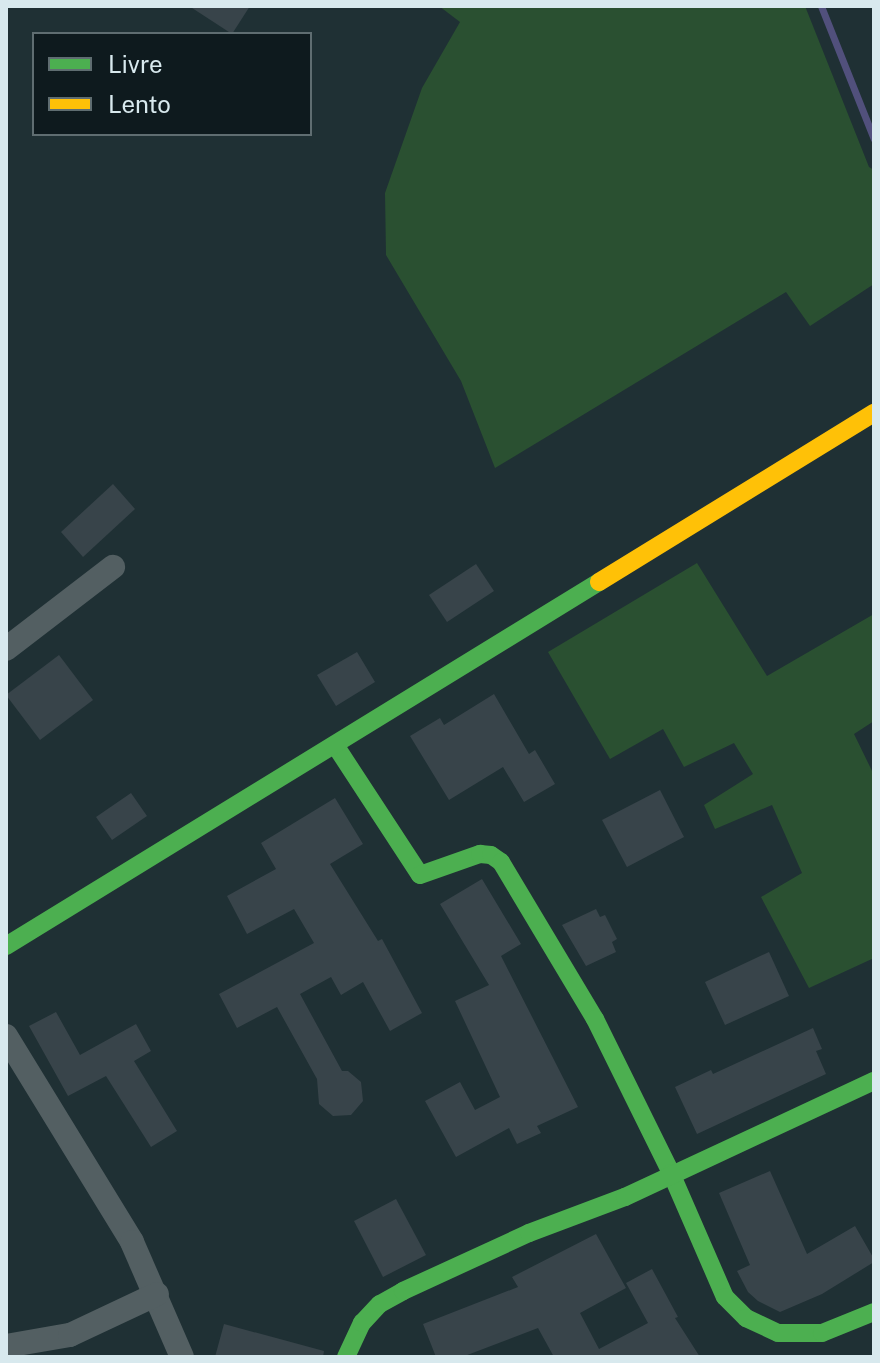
<!DOCTYPE html>
<html>
<head>
<meta charset="utf-8">
<style>
  body { margin:0 }
  #map { position:relative; width:880px; height:1363px; overflow:hidden; background:#1f3034; font-family:"Public Sans",sans-serif }
  div>[style] { position:absolute }
  [style*='--x'] { left:calc(var(--x)*1px); top:calc(var(--y)*1px); width:calc(var(--w)*1px); rotate:calc(var(--a)*1deg) }
  .green>* { inset:0; background:#2a5031 }
  .stream>* { height:7px; margin:-3.5px; padding:0 3.5px; transform-origin:3.5px; border-radius:3.5px; background:#51507c }
  .building>* { inset:0; background:#38444a }
  .street>* { height:24px; margin:-12px; padding:0 12px; transform-origin:12px; border-radius:12px; background:#535f62 }
  .fast>* { height:18px; margin:-9px; padding:0 9px; transform-origin:9px; border-radius:9px; background:#4caf50 }
  .slow>* { height:18px; margin:-9px; padding:0 9px; transform-origin:9px; border-radius:9px; background:#ffc107 }
  span { translate:-50% -50%; white-space:nowrap; text-align:center; line-height:1.15; -webkit-text-stroke:6px #0e1a1e; paint-order:stroke }
  .frame { position:absolute; inset:0; border:8px solid #d8e9ee; pointer-events:none }
  .legend { position:absolute; left:32px; top:32px; width:280px; height:104px; box-sizing:border-box; background:#0e1a1e; border:2px solid #5f6d71; margin:0; padding:10px 14px; list-style:none; font-size:24px; color:#d8e9ee }
  .legend li { display:flex; align-items:center; gap:16px; height:40px }
  .legend b { width:40px; border:2px solid #5f6d71 }
</style>
</head>
<body>
<div id="map">
  <div class="green">
    <div style="clip-path:polygon(439px 6px,805px 6px,869px 167px,874px 170px,874px 284px,810px 326px,786px 292px,495px 468px,461px 381px,386px 255px,385px 193px,422px 88px,460px 22px)"></div>
    <div style="clip-path:polygon(697px 563px,767px 676px,874px 614px,874px 721px,854px 734px,874px 775px,874px 958px,809px 988px,761px 897px,802px 873px,772px 805px,715px 829px,704px 805px,753px 774px,734px 743px,684px 767px,663px 729px,610px 759px,548px 652px)"></div>
  </div>
  <div class="stream">
    <div style="--x:821;--y:6;--w:143;--a:68.3"></div>
  </div>
  <div class="building">
    <div style="clip-path:polygon(189px 6px,250px 6px,232px 34px)"></div>
    <div style="clip-path:polygon(113px 484px,135px 509px,83px 557px,61px 532px)"></div>
    <div style="clip-path:polygon(476px 564px,494px 591px,447px 622px,429px 595px)"></div>
    <div style="clip-path:polygon(357px 652px,375px 682px,336px 706px,317px 675px)"></div>
    <div style="clip-path:polygon(59px 655px,93px 700px,40px 740px,6px 695px)"></div>
    <div style="clip-path:polygon(494px 694px,529px 754px,535px 750px,555px 784px,524px 802px,503px 767px,449px 800px,410px 736px,440px 718px,444px 725px)"></div>
    <div style="clip-path:polygon(660px 790px,684px 837px,627px 867px,602px 820px)"></div>
    <div style="clip-path:polygon(131px 793px,147px 816px,112px 840px,96px 817px)"></div>
    <div style="clip-path:polygon(335px 798px,363px 844px,330px 864px,378px 941px,382px 939px,422px 1013px,390px 1031px,363px 982px,341px 995px,331px 977px,300px 994px,342px 1071px,348px 1071px,361px 1082px,363px 1101px,351px 1115px,333px 1116px,319px 1104px,317px 1079px,277px 1007px,237px 1028px,219px 994px,314px 943px,294px 909px,247px 934px,227px 896px,276px 869px,261px 843px)"></div>
    <div style="clip-path:polygon(482px 879px,521px 944px,501px 956px,578px 1107px,537px 1126px,541px 1133px,517px 1144px,509px 1128px,456px 1157px,425px 1101px,460px 1082px,475px 1110px,500px 1097px,455px 1001px,489px 985px,440px 904px)"></div>
    <div style="clip-path:polygon(596px 909px,600px 917px,605px 915px,617px 939px,612px 942px,616px 952px,586px 966px,562px 925px)"></div>
    <div style="clip-path:polygon(769px 952px,789px 996px,725px 1025px,705px 982px)"></div>
    <div style="clip-path:polygon(56px 1012px,80px 1055px,136px 1024px,151px 1051px,134px 1061px,177px 1131px,151px 1147px,106px 1076px,68px 1096px,29px 1026px)"></div>
    <div style="clip-path:polygon(813px 1028px,822px 1049px,816px 1051px,826px 1074px,697px 1134px,675px 1087px,711px 1070px,713px 1074px)"></div>
    <div style="clip-path:polygon(770px 1171px,807px 1254px,855px 1226px,874px 1259px,874px 1262px,822px 1294px,780px 1312px,758px 1301px,748px 1292px,737px 1271px,750px 1265px,719px 1193px)"></div>
    <div style="clip-path:polygon(396px 1199px,426px 1255px,383px 1277px,354px 1221px)"></div>
    <div style="clip-path:polygon(596px 1234px,626px 1288px,580px 1313px,599px 1349px,648px 1323px,626px 1283px,652px 1269px,678px 1317px,675px 1318px,700px 1357px,554px 1357px,538px 1328px,462px 1357px,436px 1357px,423px 1324px,518px 1287px,512px 1277px)"></div>
    <div style="clip-path:polygon(224px 1324px,324px 1351px,323px 1357px,215px 1357px)"></div>
  </div>
  <div class="street">
    <div style="--x:6;--y:649;--w:135;--a:-37.5"></div>
    <div style="--x:6;--y:1036;--w:241;--a:58.5"></div>
    <div style="--x:132;--y:1242;--w:125;--a:66.5"></div>
    <div style="--x:6;--y:1346;--w:65;--a:-9.8"></div>
    <div style="--x:70;--y:1335;--w:96;--a:-25.2"></div>
  </div>
  <div class="fast">
    <div style="--x:335;--y:745;--w:155;--a:56.8"></div>
    <div style="--x:420;--y:875;--w:64;--a:-19.3"></div>
    <div style="--x:480;--y:854;--w:11;--a:5"></div>
    <div style="--x:491;--y:855;--w:12;--a:35"></div>
    <div style="--x:501;--y:862;--w:183;--a:59.1"></div>
    <div style="--x:595;--y:1019;--w:172;--a:63.7"></div>
    <div style="--x:671;--y:1173;--w:135;--a:66.5"></div>
    <div style="--x:725;--y:1297;--w:30;--a:45"></div>
    <div style="--x:746;--y:1318;--w:35;--a:25"></div>
    <div style="--x:778;--y:1333;--w:44;--a:0"></div>
    <div style="--x:822;--y:1333;--w:56;--a:-22"></div>
    <div style="--x:6;--y:946;--w:696;--a:-31.54"></div>
    <div style="--x:346;--y:1357;--w:38;--a:-65"></div>
    <div style="--x:362;--y:1323;--w:26;--a:-47"></div>
    <div style="--x:380;--y:1304;--w:26;--a:-29"></div>
    <div style="--x:403;--y:1291;--w:139;--a:-24.7"></div>
    <div style="--x:529;--y:1233;--w:103;--a:-20.6"></div>
    <div style="--x:625;--y:1197;--w:275;--a:-25"></div>
  </div>
  <div class="slow">
    <div style="--x:599;--y:582;--w:323;--a:-31.6"></div>
  </div>
  <div class="frame"></div>
  <ul class="legend">
  <li><b style="height:10px;background:#4caf50"></b>Livre</li>
  <li><b style="height:10px;background:#ffc107"></b>Lento</li>
  </ul>
</div>
</body>
</html>
